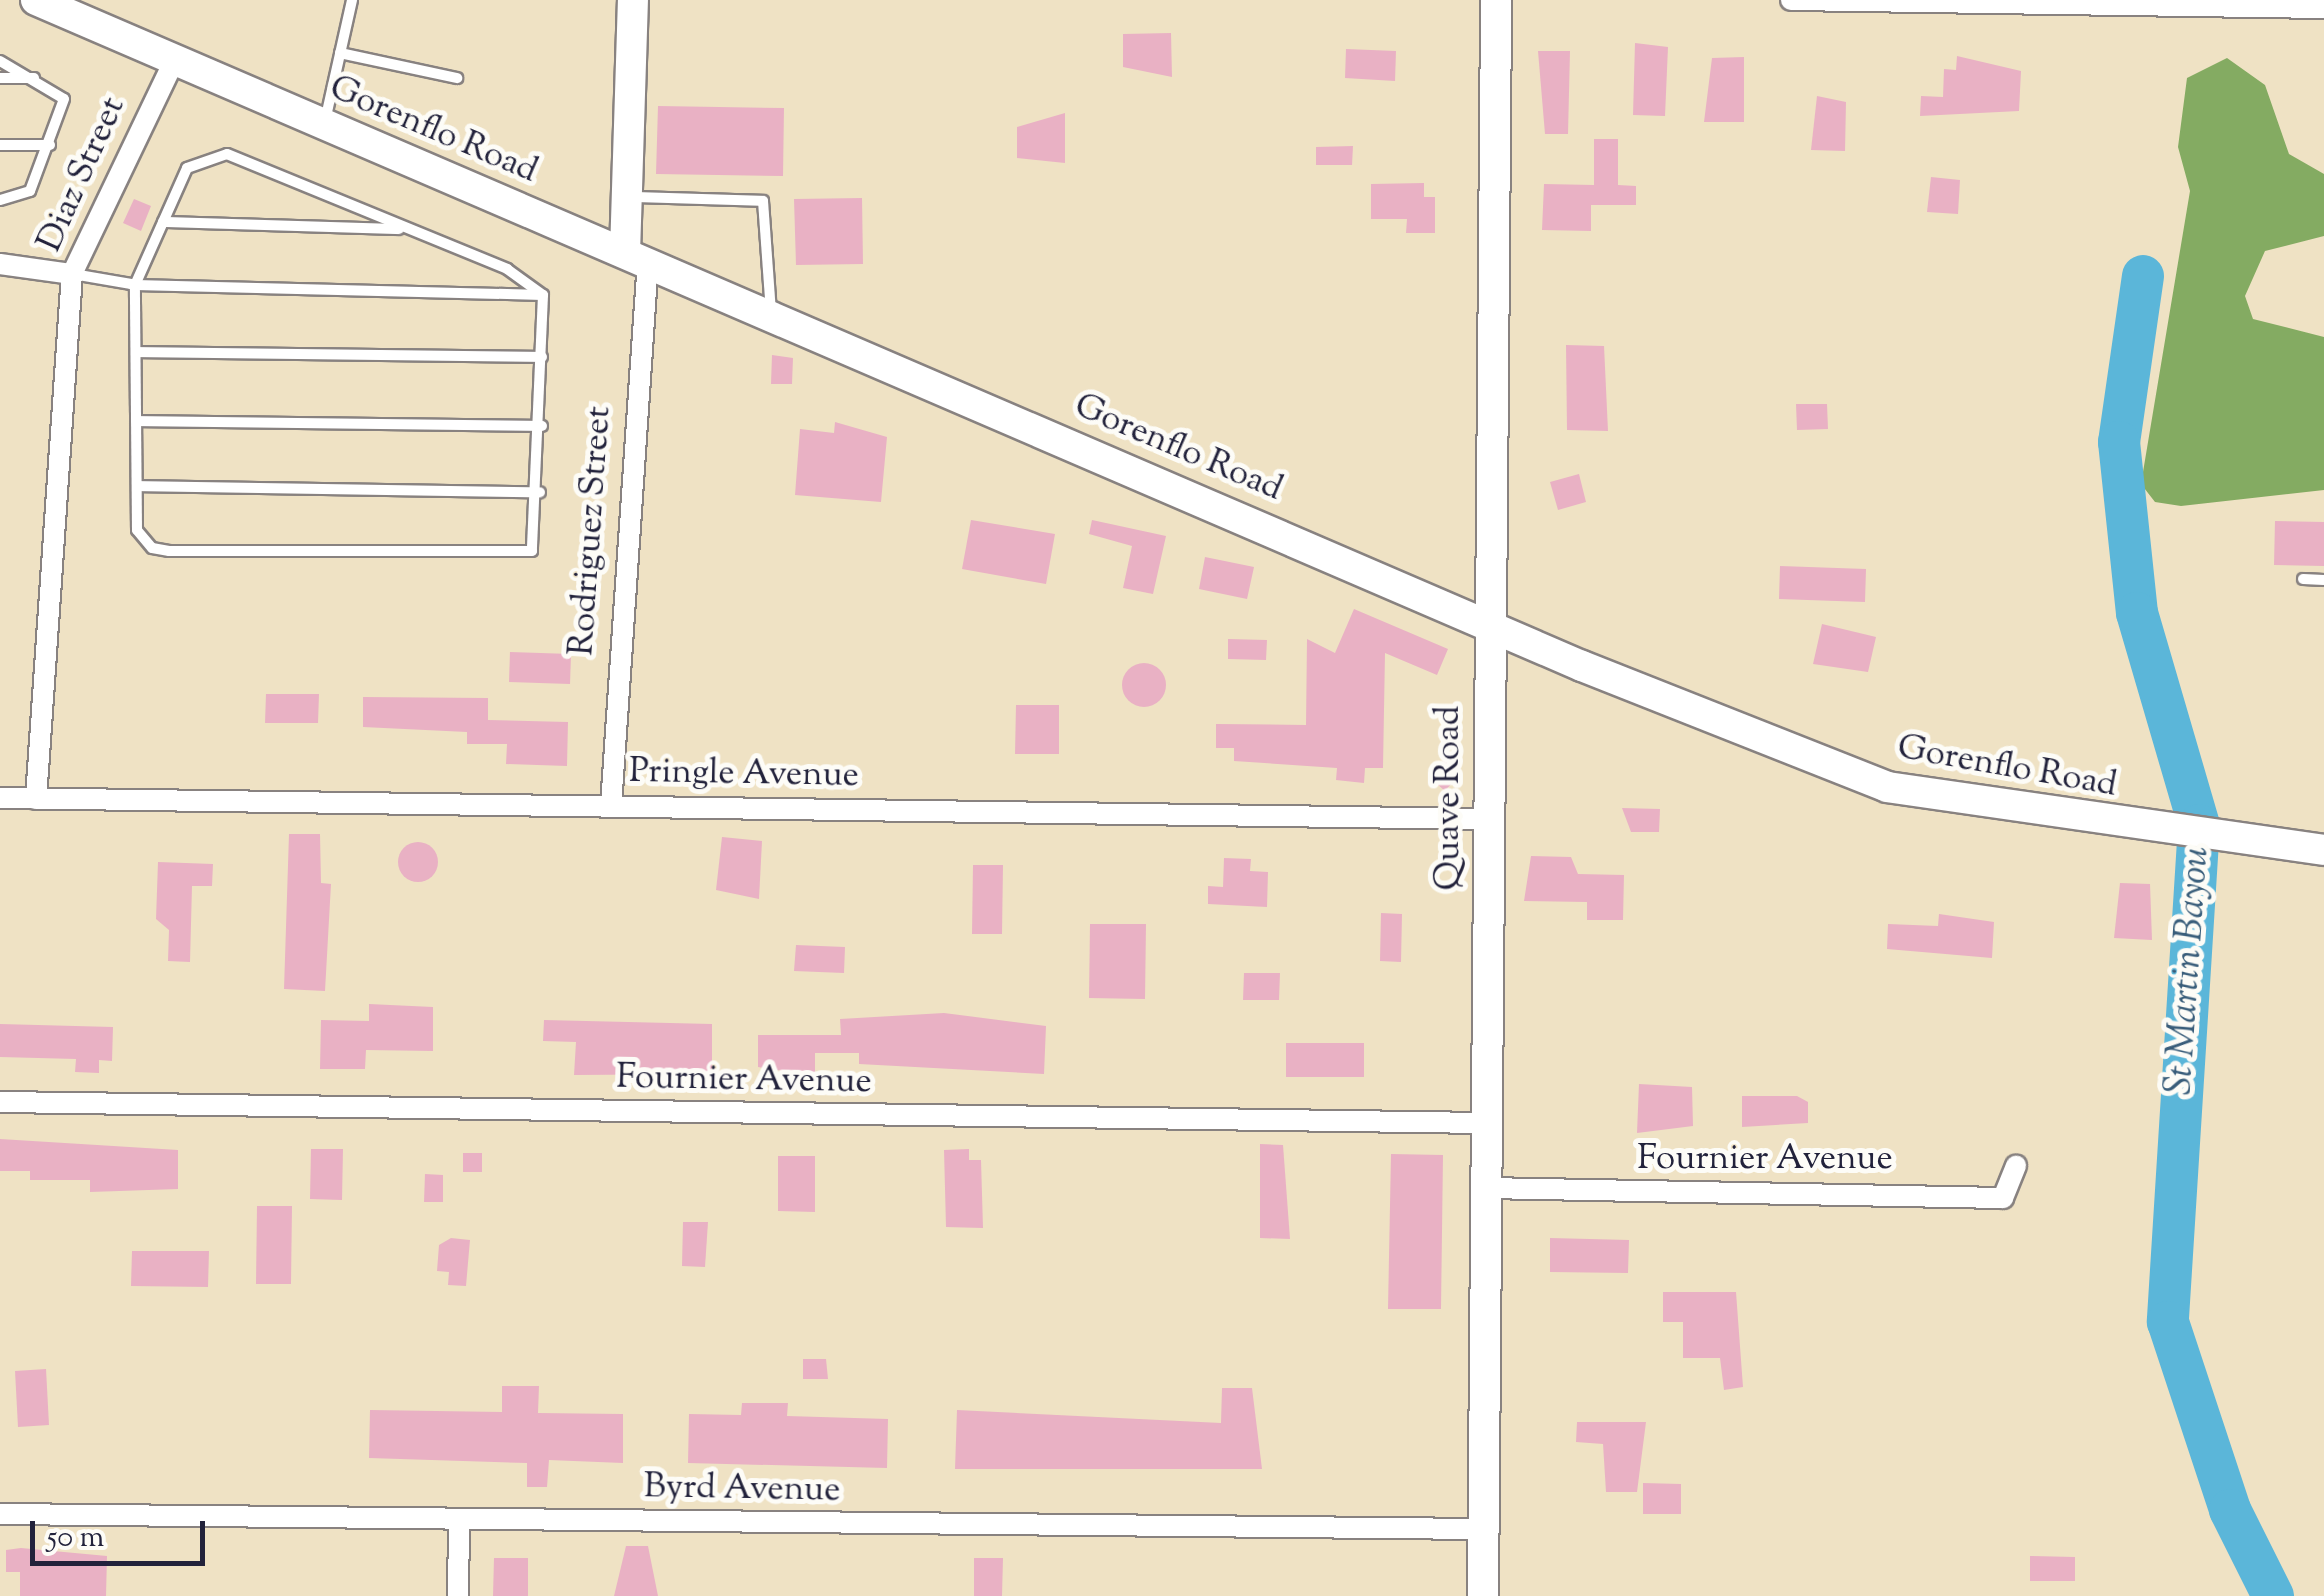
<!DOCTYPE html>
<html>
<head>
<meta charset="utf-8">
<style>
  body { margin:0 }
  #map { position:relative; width:2324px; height:1596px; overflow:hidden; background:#efe2c4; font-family:"Sorts Mill Goudy",serif }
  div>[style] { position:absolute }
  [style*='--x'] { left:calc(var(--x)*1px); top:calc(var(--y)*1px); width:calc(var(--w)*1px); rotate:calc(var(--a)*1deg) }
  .forest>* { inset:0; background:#84ab62 }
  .river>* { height:42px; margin:-21px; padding:0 21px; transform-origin:21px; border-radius:21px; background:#5bb6d9 }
  .building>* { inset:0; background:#e9b1c4 }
  .round { border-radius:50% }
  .roads { filter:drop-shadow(2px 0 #888280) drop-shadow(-2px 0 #888280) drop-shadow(0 2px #888280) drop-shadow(0 -2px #888280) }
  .lane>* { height:10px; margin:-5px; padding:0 5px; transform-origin:5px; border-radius:5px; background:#fff }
  .street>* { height:20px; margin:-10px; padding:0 10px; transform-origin:10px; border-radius:10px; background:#fff }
  .secondary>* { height:30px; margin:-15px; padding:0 15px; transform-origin:15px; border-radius:15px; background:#fff }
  span { translate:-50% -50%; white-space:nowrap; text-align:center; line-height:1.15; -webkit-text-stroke:10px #fdfcf7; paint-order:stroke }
  .street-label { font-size:35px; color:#22223b }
  .water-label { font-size:38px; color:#395d7a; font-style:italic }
  .scale { position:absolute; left:30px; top:1521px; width:175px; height:45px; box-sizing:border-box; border:5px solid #22223b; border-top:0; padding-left:12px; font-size:30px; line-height:35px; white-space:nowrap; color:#22223b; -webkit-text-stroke:8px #fdfcf7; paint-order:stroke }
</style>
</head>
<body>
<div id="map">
  <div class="forest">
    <div style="clip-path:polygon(2227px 58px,2265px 85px,2289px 154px,2324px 174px,2324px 236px,2265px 251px,2245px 296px,2253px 319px,2324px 337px,2324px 490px,2181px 506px,2155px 502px,2141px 484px,2190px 191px,2178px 147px,2187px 78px)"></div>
  </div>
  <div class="river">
    <div style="--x:2143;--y:276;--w:168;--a:98.2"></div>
    <div style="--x:2119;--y:442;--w:172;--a:84"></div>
    <div style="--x:2137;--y:613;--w:221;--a:73.7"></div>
    <div style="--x:2199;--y:825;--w:498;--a:93.6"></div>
    <div style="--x:2168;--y:1322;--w:198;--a:71.7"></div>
    <div style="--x:2230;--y:1510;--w:96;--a:63.4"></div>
  </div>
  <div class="building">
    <div style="clip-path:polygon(1171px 33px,1172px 77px,1123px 67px,1123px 34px)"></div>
    <div style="clip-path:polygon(1635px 43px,1668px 47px,1665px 116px,1633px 115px)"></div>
    <div style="clip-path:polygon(1346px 49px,1396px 51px,1395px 81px,1345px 78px)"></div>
    <div style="clip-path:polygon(1538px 51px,1570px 51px,1568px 134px,1545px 134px)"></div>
    <div style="clip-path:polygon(1957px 56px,2021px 71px,2019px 111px,1920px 116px,1921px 96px,1943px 97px,1944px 69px,1956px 70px)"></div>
    <div style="clip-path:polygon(1744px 57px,1744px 122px,1704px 122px,1712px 58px)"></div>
    <div style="clip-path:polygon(1817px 96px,1846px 102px,1845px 151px,1811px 150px)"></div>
    <div style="clip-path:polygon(658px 106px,784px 108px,783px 176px,656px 174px)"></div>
    <div style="clip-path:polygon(1065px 113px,1065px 163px,1017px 158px,1017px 127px)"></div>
    <div style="clip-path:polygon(1594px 139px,1618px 139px,1618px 185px,1636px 186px,1636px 205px,1591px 205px,1591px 231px,1542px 230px,1544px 184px,1594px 185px)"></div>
    <div style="clip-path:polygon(1353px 146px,1352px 165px,1316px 165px,1316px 147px)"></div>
    <div style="clip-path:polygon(1931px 177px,1960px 180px,1958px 214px,1927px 212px)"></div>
    <div style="clip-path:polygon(1424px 183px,1424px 197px,1435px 197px,1435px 233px,1406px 233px,1407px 219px,1371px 219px,1371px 184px)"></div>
    <div style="clip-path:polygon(862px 198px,863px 264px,796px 265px,794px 199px)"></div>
    <div style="clip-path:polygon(134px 199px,151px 206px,141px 231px,123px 223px)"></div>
    <div style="clip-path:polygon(1566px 345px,1604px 346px,1608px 431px,1567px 430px)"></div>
    <div style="clip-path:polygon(772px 355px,793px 358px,792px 384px,771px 384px)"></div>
    <div style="clip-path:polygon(1796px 404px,1827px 404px,1828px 429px,1797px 430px)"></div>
    <div style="clip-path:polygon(835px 422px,887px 437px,881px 502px,795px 495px,800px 429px,834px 433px)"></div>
    <div style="clip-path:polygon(1579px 474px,1586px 502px,1558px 510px,1550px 482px)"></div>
    <div style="clip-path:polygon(971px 520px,1055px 534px,1046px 584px,962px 569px)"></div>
    <div style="clip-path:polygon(1092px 520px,1166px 536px,1153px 594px,1123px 588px,1132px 546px,1089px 534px)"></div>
    <div style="clip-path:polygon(2275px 521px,2324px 522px,2324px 566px,2274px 565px)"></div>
    <div style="clip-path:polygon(1205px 557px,1254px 567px,1247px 599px,1199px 589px)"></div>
    <div style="clip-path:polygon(1780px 566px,1866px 569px,1865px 602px,1779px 599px)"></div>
    <div style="clip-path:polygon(1354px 609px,1448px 649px,1437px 675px,1385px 653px,1383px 768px,1365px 768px,1364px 783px,1336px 780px,1337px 768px,1234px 761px,1234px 748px,1216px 748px,1216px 724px,1306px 725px,1307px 639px,1335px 653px)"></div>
    <div style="clip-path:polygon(1822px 624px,1876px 637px,1868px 672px,1813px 664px)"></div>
    <div style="clip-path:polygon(1228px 639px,1267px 640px,1266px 660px,1228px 659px)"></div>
    <div style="clip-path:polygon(510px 652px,571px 654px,570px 684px,509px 682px)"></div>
    <div class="round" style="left:1122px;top:663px;width:44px;height:44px"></div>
    <div style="clip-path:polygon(266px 694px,319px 694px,318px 723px,265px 723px)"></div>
    <div style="clip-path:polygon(363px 697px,488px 698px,488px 720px,568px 722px,567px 766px,506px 764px,507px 744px,467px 744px,467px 732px,363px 727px)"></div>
    <div style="clip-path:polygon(1016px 705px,1059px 705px,1059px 754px,1015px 754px)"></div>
    <div style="clip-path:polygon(1444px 760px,1460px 774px,1445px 791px,1429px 777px)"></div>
    <div style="clip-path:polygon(1622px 808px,1660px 809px,1659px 832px,1631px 832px)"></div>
    <div style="clip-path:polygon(289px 834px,320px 834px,321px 883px,331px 884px,325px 991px,284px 989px)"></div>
    <div style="clip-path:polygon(722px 837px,762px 841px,759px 899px,716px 890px)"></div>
    <div class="round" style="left:398px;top:842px;width:40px;height:40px"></div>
    <div style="clip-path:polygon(1531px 856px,1571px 857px,1578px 874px,1624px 875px,1623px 920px,1587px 920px,1587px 902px,1524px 901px)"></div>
    <div style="clip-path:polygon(1224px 858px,1251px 859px,1250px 871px,1268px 872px,1267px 907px,1208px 904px,1208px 886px,1223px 887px)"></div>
    <div style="clip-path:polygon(158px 862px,213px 864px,212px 886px,192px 886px,190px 962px,168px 961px,169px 930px,156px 919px)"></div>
    <div style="clip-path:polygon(973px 865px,1003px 865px,1002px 934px,972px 934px)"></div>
    <div style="clip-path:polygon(2120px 883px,2150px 884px,2152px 940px,2114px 938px)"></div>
    <div style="clip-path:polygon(1381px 913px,1402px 914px,1401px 962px,1380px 961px)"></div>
    <div style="clip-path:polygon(1939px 914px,1994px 922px,1992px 958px,1887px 949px,1888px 924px,1938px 926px)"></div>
    <div style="clip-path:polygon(1090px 924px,1146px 924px,1145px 999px,1089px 998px)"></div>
    <div style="clip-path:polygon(796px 945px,845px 947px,844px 973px,794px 971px)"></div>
    <div style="clip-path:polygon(1244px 973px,1280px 973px,1279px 1000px,1243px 1000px)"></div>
    <div style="clip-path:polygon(369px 1004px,433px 1007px,433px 1051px,366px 1050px,365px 1069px,320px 1069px,321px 1020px,369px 1021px)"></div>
    <div style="clip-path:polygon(944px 1013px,1046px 1026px,1044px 1074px,859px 1064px,859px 1053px,815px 1053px,815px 1076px,758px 1067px,758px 1035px,841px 1035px,840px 1019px)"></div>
    <div style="clip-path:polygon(544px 1020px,712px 1024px,712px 1074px,574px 1075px,576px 1042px,543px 1041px)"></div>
    <div style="clip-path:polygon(0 1024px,113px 1027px,112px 1061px,99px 1060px,99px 1073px,75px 1072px,76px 1059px,0 1057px)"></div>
    <div style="clip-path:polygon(1286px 1043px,1364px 1043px,1364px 1077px,1286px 1077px)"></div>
    <div style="clip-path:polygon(1639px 1084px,1692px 1087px,1693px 1126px,1637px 1133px)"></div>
    <div style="clip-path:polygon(1742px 1096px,1797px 1096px,1808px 1102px,1808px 1123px,1742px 1127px)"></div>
    <div style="clip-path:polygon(0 1139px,178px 1150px,178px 1189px,90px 1192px,90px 1180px,30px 1180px,30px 1171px,0 1171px)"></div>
    <div style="clip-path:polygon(1260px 1144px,1283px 1145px,1290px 1239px,1260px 1238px)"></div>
    <div style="clip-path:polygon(311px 1149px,343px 1149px,342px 1200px,310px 1199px)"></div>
    <div style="clip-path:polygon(969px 1149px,969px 1160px,981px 1160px,983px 1228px,946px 1227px,944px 1150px)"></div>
    <div style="clip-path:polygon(463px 1153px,482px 1153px,482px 1172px,463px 1172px)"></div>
    <div style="clip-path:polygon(1391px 1154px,1443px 1155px,1441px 1309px,1388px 1309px)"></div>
    <div style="clip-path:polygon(778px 1156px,815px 1156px,815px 1212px,778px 1211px)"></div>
    <div style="clip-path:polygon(425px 1174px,443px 1175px,443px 1202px,424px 1202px)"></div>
    <div style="clip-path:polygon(257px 1206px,292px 1206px,291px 1284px,256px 1284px)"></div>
    <div style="clip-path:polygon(683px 1222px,708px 1222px,705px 1267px,682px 1266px)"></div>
    <div style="clip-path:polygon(451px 1238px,470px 1240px,466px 1286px,448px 1285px,449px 1272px,437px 1271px,439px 1245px)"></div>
    <div style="clip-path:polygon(1550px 1238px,1629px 1240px,1628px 1273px,1550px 1272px)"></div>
    <div style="clip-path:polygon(132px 1251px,209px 1251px,208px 1287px,131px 1286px)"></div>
    <div style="clip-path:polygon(1663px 1292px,1736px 1292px,1743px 1387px,1724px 1390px,1720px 1358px,1683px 1358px,1683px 1322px,1663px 1322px)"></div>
    <div style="clip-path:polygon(803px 1359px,826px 1359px,828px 1379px,803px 1379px)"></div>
    <div style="clip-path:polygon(46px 1369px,49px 1425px,18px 1427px,15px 1371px)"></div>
    <div style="clip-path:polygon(502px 1386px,539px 1386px,538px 1413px,623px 1414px,623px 1463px,549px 1460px,547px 1487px,527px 1487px,527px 1463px,369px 1458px,370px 1410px,502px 1412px)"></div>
    <div style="clip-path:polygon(1222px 1388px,1252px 1388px,1262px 1469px,955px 1469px,957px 1410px,1221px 1423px)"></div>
    <div style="clip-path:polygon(742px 1403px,788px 1403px,787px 1416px,888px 1419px,887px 1468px,688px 1463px,689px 1414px,741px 1415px)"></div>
    <div style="clip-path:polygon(1577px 1422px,1646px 1422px,1637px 1492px,1606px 1492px,1603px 1444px,1576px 1442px)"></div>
    <div style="clip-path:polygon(1643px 1483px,1681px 1484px,1681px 1514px,1643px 1514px)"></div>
    <div style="clip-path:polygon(626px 1546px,648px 1546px,658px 1596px,614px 1596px)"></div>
    <div style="clip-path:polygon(21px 1548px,107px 1556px,106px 1596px,20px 1596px,20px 1572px,6px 1572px,6px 1550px)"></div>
    <div style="clip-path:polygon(2030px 1556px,2075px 1557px,2075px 1581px,2030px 1581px)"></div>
    <div style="clip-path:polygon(494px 1558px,528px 1558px,528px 1596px,493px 1596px)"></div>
    <div style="clip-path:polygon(974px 1558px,1003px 1558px,1002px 1596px,974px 1596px)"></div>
  </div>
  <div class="roads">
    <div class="lane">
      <div style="--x:340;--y:53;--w:120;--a:12.1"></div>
      <div style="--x:0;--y:61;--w:74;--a:30.7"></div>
      <div style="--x:64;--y:99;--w:98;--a:110.3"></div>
      <div style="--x:30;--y:191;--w:31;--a:163"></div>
      <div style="--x:0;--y:78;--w:34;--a:0"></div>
      <div style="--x:325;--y:121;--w:124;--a:-77.4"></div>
      <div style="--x:0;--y:145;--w:50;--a:0"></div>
      <div style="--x:632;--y:197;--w:131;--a:1.7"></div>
      <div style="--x:763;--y:201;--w:112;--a:85.9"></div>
      <div style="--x:163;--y:222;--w:236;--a:1.7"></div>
      <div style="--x:73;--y:274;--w:59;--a:9.8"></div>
      <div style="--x:131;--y:284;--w:4;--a:14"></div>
      <div style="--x:135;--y:285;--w:408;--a:1.4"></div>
      <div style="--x:543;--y:295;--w:256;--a:92.5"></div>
      <div style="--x:532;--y:551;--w:363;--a:180"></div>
      <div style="--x:169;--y:551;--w:17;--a:-170"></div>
      <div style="--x:152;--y:548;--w:23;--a:-130"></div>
      <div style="--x:137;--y:530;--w:245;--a:-90.5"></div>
      <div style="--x:135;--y:285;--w:128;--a:-66"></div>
      <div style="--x:187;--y:168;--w:42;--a:-19.3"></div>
      <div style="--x:227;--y:154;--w:303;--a:22.3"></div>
      <div style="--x:507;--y:269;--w:44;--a:35.8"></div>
      <div style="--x:136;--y:352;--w:406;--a:0.7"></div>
      <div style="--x:136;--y:421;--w:406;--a:0.7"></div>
      <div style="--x:137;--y:486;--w:403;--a:0.9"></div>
      <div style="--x:2303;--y:579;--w:21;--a:3"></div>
    </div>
    <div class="street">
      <div style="--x:1791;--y:0;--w:533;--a:0.86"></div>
      <div style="--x:0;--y:264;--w:73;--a:7.9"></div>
      <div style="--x:0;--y:798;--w:1488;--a:0.81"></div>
      <div style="--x:36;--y:799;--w:526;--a:-86.08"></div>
      <div style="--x:72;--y:274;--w:236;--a:-64.4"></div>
      <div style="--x:611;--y:806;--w:546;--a:-86.12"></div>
      <div style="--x:0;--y:1102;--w:1488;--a:0.81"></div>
      <div style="--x:1486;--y:1188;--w:517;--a:1.11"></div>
      <div style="--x:2003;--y:1198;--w:35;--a:-68"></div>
      <div style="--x:0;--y:1514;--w:1483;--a:0.58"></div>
      <div style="--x:458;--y:1596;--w:76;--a:-89.2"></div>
    </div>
    <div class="secondary">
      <div style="--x:36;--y:0;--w:1683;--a:23.31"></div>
      <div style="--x:1582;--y:666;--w:328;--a:21.6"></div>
      <div style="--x:1887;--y:787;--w:442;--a:8.2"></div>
      <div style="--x:625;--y:253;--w:253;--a:-88.2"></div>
      <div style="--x:1483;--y:1596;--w:1596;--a:-89.53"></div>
    </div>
  </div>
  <div class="street-label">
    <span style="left:433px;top:131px;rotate:23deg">Gorenflo Road</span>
    <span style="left:83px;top:175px;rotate:-66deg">Diaz Street</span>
    <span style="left:1178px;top:449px;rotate:23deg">Gorenflo Road</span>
    <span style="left:592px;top:531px;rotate:-86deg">Rodriguez Street</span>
    <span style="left:2007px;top:768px;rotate:10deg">Gorenflo Road</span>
    <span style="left:744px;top:775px;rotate:1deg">Pringle Avenue</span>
    <span style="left:1450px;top:798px;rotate:-90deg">Quave Road</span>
    <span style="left:744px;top:1081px;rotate:1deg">Fournier Avenue</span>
    <span style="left:1765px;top:1160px">Fournier Avenue</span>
    <span style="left:742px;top:1490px;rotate:1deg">Byrd Avenue</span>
  </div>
  <div class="water-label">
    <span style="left:2190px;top:971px;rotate:-86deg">St Martin Bayou</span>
  </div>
  <div class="scale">50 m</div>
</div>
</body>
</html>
